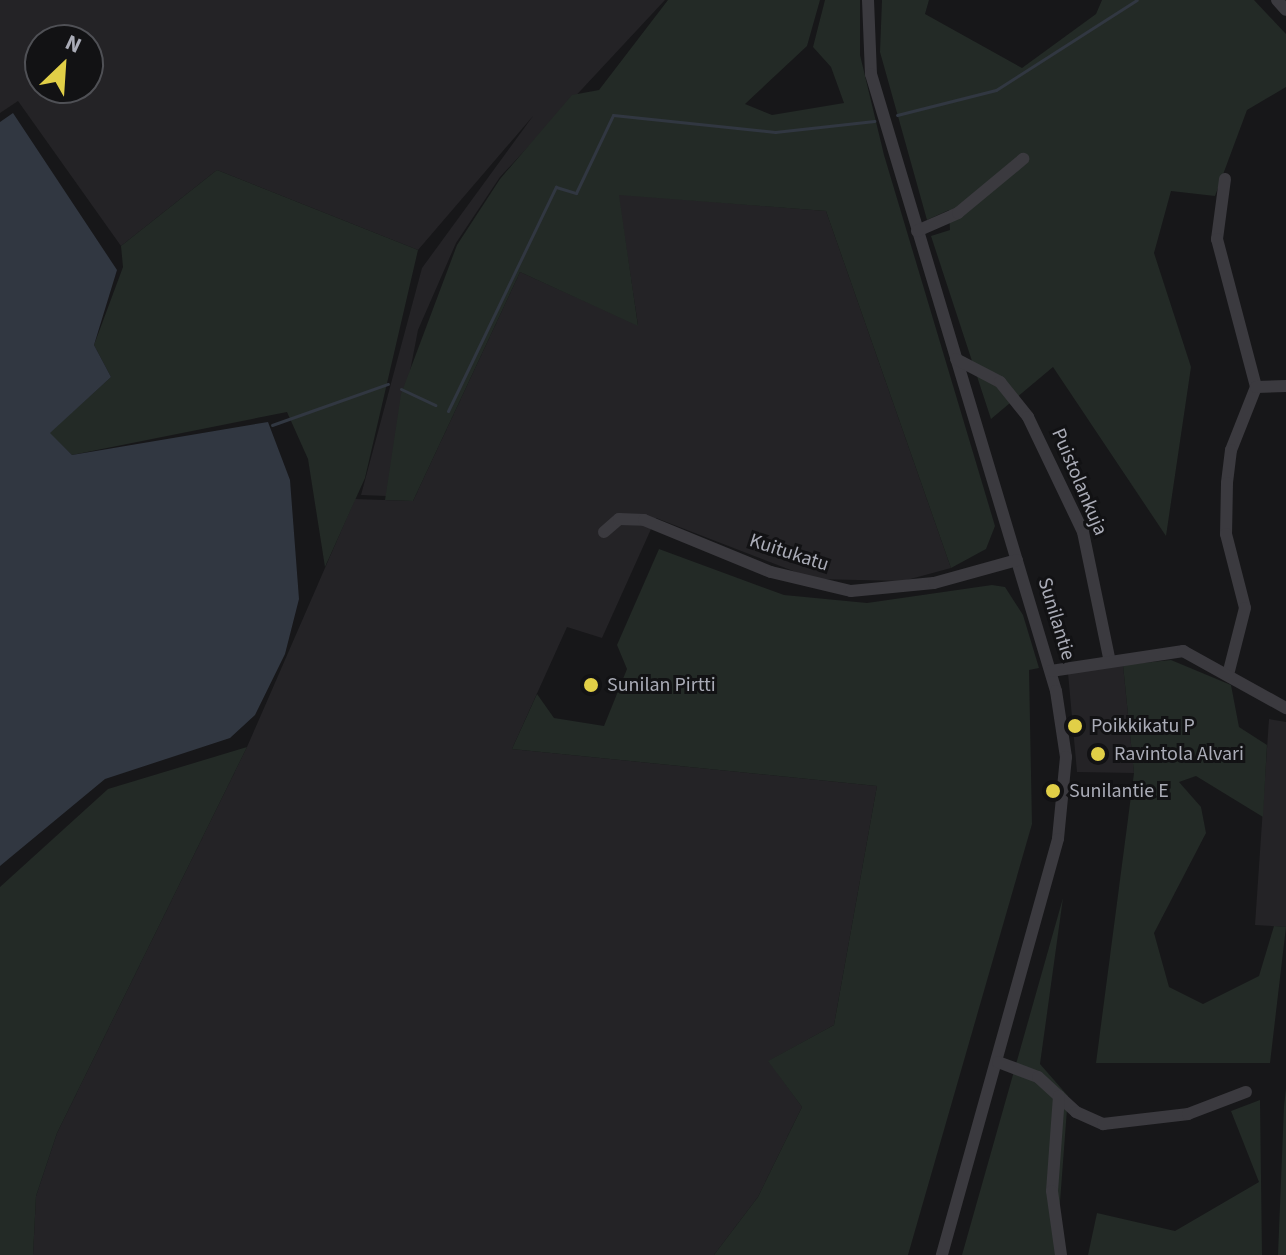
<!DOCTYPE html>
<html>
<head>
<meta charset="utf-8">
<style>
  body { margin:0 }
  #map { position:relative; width:1286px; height:1255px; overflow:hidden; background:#171719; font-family:"Source Sans 3",sans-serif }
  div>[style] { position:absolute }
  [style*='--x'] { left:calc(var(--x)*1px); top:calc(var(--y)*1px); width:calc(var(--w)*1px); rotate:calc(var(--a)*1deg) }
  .built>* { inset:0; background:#242326 }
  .green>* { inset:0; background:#232a26 }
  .water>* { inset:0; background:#313741 }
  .stream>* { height:3px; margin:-1.5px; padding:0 1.5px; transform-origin:1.5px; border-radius:1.5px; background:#313741 }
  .minor>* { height:12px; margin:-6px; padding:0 6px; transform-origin:6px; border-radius:6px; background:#3b3a3f }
  .dots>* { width:22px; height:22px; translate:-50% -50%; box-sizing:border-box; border:4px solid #121214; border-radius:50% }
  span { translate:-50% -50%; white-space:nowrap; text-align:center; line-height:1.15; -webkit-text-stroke:6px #121214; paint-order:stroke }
  .street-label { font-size:20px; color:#aaacb7 }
  .poi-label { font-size:20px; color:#aaacb7 }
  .left { translate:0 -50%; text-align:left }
  .north { position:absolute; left:24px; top:24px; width:80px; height:80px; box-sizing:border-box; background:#121214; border:2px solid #4f5055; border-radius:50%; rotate:25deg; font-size:22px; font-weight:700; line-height:32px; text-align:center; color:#aaacb7 }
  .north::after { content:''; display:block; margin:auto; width:28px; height:36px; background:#e1cf47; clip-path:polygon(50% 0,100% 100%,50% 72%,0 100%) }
</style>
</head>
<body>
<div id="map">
  <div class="built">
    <div style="clip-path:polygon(evenodd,0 0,665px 0,500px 177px,456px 243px,418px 330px,386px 496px,361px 495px,422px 268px,533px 116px,418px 250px,217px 170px,121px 246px,18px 101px,0 113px,0 0,40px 40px,88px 40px,88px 88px,40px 88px,40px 40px)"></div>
    <div style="clip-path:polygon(618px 194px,826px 211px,951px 568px,903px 581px,814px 579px,656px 518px,602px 638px,567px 627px,512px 749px,877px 786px,834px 1025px,769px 1061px,802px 1107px,758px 1197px,714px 1255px,33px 1255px,36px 1196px,57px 1133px,247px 747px,355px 499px,413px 501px,520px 272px,638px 325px)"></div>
    <div style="clip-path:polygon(1123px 665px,1134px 773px,1077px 772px,1068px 673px)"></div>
    <div style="clip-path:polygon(1269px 719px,1286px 722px,1286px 927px,1255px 925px)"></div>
  </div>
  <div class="green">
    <div style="clip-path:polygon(668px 0,820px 0,807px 46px,745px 104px,772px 115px,844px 103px,831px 67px,813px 47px,825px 0,860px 0,860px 55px,884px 155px,995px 526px,986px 549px,951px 568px,826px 211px,619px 195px,638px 326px,520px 272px,413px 501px,385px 500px,401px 394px,457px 245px,500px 179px,572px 95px,599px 90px)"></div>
    <div style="clip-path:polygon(882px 0,929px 0,925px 14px,1022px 68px,1096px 14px,1102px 0,1254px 0,1286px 34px,1286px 87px,1247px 110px,1215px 196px,1171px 191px,1154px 253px,1191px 367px,1166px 536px,1053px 367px,991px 419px,931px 236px,950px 230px,949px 210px,927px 220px,880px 52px)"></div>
    <div style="clip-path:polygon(217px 170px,418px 250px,365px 478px,325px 567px,308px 459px,287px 412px,72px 455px,49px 433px,111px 377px,94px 345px,123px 267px,121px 246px)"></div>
    <div style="clip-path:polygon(659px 549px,784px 595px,867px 603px,992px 585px,1005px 587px,1023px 615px,1039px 668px,1029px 670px,1032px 824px,908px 1255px,714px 1255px,758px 1197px,802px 1107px,768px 1061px,834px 1025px,877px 786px,512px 749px,537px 694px,554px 718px,604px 726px,627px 669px,617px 645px)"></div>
    <div style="clip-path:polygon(1171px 660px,1231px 685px,1239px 727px,1267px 745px,1263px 817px,1196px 776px,1179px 782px,1201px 807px,1206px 833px,1154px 933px,1169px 987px,1203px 1004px,1259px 976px,1274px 926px,1286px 927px,1270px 1063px,1096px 1063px,1134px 773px,1123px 665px)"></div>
    <div style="clip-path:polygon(247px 747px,57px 1133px,36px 1196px,33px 1255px,0 1255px,0 887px,108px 789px)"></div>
    <div style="clip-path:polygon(1063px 898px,1040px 1064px,1068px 1096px,1056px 1255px,962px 1255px)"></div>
    <div style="clip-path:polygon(1286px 1088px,1286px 1255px,1278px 1255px,1284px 1106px)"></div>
    <div style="clip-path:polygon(1260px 1100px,1262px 1255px,1088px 1255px,1097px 1213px,1175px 1231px,1259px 1182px,1231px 1111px)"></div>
  </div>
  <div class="water">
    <div style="clip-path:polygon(13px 113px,117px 270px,94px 345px,111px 377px,50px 433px,72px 455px,268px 422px,290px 480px,299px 599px,285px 654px,255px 715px,230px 738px,105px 779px,0 866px,0 122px)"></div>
  </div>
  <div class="stream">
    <div style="--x:897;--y:115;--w:102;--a:-14.2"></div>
    <div style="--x:996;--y:90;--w:167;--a:-32.6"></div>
    <div style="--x:401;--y:389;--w:38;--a:25"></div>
    <div style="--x:448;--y:411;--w:249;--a:-64.3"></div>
    <div style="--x:556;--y:187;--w:21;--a:17"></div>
    <div style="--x:576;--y:193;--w:86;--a:-64.6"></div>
    <div style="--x:613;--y:115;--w:163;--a:6"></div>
    <div style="--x:775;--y:132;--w:100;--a:-6.3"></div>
    <div style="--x:272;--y:425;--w:123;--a:-19.5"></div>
  </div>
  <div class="minor">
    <div style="--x:868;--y:0;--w:74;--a:87.7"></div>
    <div style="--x:871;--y:74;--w:644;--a:73.31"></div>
    <div style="--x:1056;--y:691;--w:67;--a:81.4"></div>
    <div style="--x:1066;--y:757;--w:82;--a:95.6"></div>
    <div style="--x:1058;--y:839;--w:432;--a:105.6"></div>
    <div style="--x:1277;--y:0;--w:13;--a:48"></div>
    <div style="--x:1225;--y:179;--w:61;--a:97.6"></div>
    <div style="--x:1217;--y:239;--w:153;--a:75.2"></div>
    <div style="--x:1256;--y:387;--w:68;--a:111.6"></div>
    <div style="--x:1231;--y:450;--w:33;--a:97"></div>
    <div style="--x:1227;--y:483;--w:51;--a:91.1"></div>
    <div style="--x:1226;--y:534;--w:76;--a:75.6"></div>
    <div style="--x:1245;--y:608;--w:65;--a:104.3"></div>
    <div style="--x:917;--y:231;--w:45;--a:-23.7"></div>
    <div style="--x:958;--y:213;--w:85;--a:-39.7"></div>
    <div style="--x:956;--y:359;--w:50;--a:27.6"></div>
    <div style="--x:1000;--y:382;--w:45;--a:51.3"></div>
    <div style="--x:1028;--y:417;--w:127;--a:64.4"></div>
    <div style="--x:1083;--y:532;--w:129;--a:78.3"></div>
    <div style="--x:1256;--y:387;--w:30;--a:-2"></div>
    <div style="--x:604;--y:532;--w:20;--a:-41"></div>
    <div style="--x:619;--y:519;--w:25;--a:2"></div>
    <div style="--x:644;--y:520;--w:137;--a:22.3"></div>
    <div style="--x:771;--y:572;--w:82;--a:13.4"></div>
    <div style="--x:851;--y:591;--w:83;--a:-5.5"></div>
    <div style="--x:934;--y:583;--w:86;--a:-15.5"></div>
    <div style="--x:1051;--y:671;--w:134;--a:-8.6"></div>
    <div style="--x:1183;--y:651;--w:118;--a:29"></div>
    <div style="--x:998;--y:1062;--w:43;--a:20.6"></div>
    <div style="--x:1038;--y:1077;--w:52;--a:42.6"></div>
    <div style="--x:1076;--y:1112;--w:30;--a:24"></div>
    <div style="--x:1103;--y:1124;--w:86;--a:-6.7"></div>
    <div style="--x:1188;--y:1114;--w:62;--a:-20.8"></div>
    <div style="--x:1059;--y:1096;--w:95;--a:94.2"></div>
    <div style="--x:1052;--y:1191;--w:65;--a:82"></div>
  </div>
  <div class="dots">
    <div style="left:591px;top:685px;background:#e1cf47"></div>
    <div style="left:1075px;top:726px;background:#e1cf47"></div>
    <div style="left:1098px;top:754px;background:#e1cf47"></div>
    <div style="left:1053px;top:791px;background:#e1cf47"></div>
  </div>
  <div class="street-label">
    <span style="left:1079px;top:482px;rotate:67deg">Puistolankuja</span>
    <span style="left:789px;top:553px;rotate:18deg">Kuitukatu</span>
    <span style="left:1056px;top:619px;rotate:73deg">Sunilantie</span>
  </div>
  <div class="poi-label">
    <span class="left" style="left:607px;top:685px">Sunilan Pirtti</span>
    <span class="left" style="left:1091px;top:726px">Poikkikatu P</span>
    <span class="left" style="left:1114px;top:754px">Ravintola Alvari</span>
    <span class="left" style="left:1069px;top:791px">Sunilantie E</span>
  </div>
  <div class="north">N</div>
</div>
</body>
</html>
